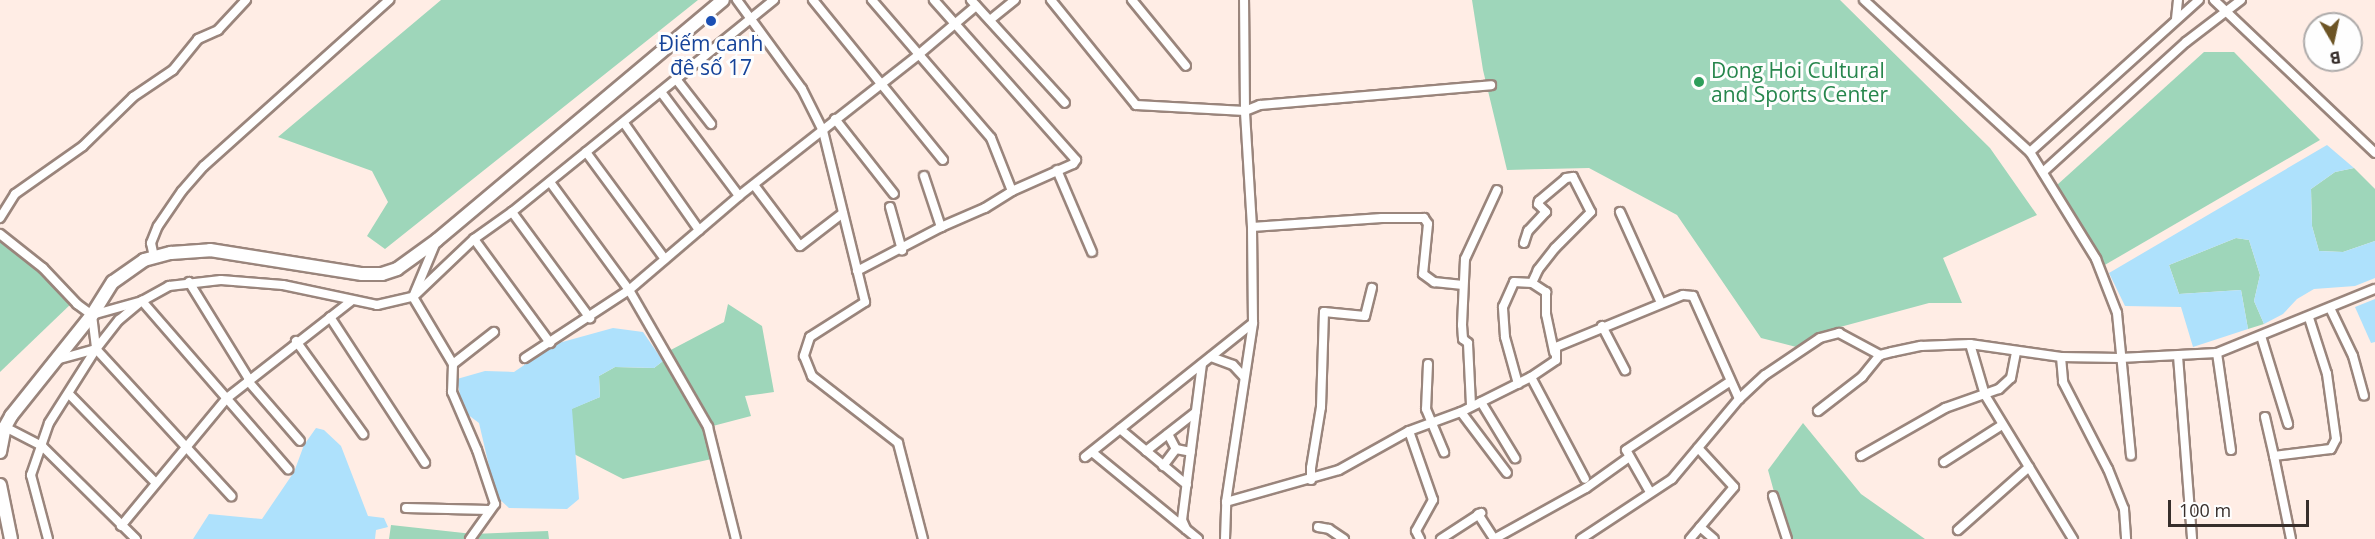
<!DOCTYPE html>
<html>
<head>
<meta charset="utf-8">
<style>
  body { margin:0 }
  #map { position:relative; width:2375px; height:539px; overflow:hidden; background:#ffede5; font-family:"Open Sans",sans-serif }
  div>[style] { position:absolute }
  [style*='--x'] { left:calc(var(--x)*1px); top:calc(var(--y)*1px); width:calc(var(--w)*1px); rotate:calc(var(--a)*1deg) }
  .green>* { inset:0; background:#9ed6ba }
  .water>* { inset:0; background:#aee1fc }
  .roads { filter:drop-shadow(2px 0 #9a857c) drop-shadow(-2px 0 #9a857c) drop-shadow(0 2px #9a857c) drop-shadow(0 -2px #9a857c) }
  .street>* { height:8px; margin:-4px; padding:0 4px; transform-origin:4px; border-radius:4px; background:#fff }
  .primary>* { height:12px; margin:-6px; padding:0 6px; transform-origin:6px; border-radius:6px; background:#fff }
  .dots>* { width:16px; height:16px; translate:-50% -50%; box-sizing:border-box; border:3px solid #fefefe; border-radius:50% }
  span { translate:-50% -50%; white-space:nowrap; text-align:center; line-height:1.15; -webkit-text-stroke:6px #fefefe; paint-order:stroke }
  .transit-label { font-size:21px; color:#164399 }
  .leisure-label { font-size:21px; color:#27864d }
  .left { translate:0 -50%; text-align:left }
  .north { position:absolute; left:2303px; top:12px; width:60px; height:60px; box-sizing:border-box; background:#fefefe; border:2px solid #aeabaa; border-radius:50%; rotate:171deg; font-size:16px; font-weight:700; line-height:24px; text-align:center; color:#372e2b }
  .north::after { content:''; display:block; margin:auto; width:21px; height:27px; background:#6c5425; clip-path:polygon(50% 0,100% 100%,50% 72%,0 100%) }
  .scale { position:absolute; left:2168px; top:500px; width:141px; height:27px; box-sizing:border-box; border:3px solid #372e2b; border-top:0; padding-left:8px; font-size:18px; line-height:21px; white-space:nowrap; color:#372e2b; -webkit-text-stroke:4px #fefefe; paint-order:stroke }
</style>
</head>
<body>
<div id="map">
  <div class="green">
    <div style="clip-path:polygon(441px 0,698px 0,385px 249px,367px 236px,388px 202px,372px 171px,278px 137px)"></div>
    <div style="clip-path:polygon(1472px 0,1840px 0,1990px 148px,2037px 215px,1943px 258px,1962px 303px,1929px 303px,1829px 330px,1804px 349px,1761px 338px,1677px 215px,1589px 168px,1507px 170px,1483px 70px)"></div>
    <div style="clip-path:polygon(2204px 52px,2234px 52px,2320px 140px,2103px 266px,2057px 185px)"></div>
    <div style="clip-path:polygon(2354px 168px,2375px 189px,2375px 241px,2343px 252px,2319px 251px,2312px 226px,2311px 189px,2335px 172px)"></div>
    <div style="clip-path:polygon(0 234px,43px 268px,74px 301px,0 372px)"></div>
    <div style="clip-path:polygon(2236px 238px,2249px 240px,2260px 275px,2254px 301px,2264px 324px,2248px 329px,2241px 290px,2179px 294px,2169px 265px)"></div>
    <div style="clip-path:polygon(728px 304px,762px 326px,774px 392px,745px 396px,751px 416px,709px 427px,716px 458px,623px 479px,572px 453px,571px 409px,600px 397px,599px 376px,615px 367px,654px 368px,663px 361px,665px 353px,724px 322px)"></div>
    <div style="clip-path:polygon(1803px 423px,1861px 494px,1925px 539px,1787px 539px,1768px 470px)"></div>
    <div style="clip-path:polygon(391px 525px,473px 534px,548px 531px,549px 539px,389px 539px)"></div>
  </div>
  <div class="water">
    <div style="clip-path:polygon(2327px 145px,2354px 168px,2335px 172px,2311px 189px,2312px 226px,2319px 251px,2343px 252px,2375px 241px,2375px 278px,2355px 286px,2314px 289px,2297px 299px,2283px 314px,2264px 324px,2254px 301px,2260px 275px,2249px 240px,2236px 238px,2169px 265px,2179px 294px,2241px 290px,2248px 329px,2193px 347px,2181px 307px,2125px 306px,2109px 273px)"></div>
    <div style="clip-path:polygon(2375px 299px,2375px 342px,2371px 343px,2355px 307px)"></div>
    <div style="clip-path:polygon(613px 328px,643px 332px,663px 361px,654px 368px,615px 367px,599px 376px,600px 397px,572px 409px,579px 499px,567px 509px,509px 508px,496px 496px,479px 423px,463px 411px,457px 379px,485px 371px,514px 372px,555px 344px)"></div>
    <div style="clip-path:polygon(316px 428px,324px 430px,341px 446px,368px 516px,384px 518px,388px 527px,376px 530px,375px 539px,193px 539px,209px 514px,262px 519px,294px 472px,304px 445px)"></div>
  </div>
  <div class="roads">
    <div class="street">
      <div style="--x:737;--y:0;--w:110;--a:53.9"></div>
      <div style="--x:802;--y:89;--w:47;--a:63.4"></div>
      <div style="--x:823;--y:131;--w:176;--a:76.2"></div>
      <div style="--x:865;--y:302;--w:65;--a:147.5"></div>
      <div style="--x:810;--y:337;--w:20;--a:108"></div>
      <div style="--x:804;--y:356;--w:22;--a:68"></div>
      <div style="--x:812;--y:376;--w:109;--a:37.9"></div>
      <div style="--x:898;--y:443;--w:99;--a:75.4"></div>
      <div style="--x:813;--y:0;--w:206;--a:50.9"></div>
      <div style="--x:872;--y:0;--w:182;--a:49.2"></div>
      <div style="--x:991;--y:138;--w:57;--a:68.4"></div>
      <div style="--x:971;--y:0;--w:139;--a:47.6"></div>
      <div style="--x:1051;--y:0;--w:135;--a:51"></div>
      <div style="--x:1136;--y:105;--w:109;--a:3.2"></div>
      <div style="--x:1245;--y:111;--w:16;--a:-22"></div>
      <div style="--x:1260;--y:105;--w:232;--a:-4.9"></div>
      <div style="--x:1132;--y:0;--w:85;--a:50.7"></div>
      <div style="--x:1864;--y:0;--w:225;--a:42.5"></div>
      <div style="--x:2030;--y:152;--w:126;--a:58.3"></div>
      <div style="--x:2096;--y:259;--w:58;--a:68.7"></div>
      <div style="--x:2117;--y:313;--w:143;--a:84.4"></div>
      <div style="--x:2214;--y:0;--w:222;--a:43.5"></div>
      <div style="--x:2176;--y:19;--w:19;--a:-84"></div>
      <div style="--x:990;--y:20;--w:32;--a:-39"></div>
      <div style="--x:676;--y:79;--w:57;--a:52.1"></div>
      <div style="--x:661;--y:92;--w:130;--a:53.1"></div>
      <div style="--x:835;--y:119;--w:95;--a:51.8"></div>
      <div style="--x:624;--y:123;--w:131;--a:55"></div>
      <div style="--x:586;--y:152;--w:133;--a:53.6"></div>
      <div style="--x:2030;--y:152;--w:227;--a:-42"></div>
      <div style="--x:1057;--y:170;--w:89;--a:66.9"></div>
      <div style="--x:2043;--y:172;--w:193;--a:-42.3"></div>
      <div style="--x:2186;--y:42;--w:69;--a:-37.4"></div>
      <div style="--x:924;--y:176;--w:54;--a:71.6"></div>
      <div style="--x:550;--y:182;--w:134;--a:53.8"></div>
      <div style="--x:629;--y:290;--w:158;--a:60"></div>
      <div style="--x:708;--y:427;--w:115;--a:76"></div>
      <div style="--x:754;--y:185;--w:76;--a:53"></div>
      <div style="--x:800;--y:246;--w:54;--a:-37.5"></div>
      <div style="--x:890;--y:207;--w:45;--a:74.4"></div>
      <div style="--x:512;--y:212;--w:132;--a:53.7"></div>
      <div style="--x:1620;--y:212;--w:100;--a:65.7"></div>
      <div style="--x:0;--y:218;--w:28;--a:-58"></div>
      <div style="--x:15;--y:194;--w:83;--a:-35.2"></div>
      <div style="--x:83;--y:146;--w:70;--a:-44.4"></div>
      <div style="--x:133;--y:97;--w:48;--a:-34"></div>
      <div style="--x:173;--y:70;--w:40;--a:-51"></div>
      <div style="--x:198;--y:39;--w:22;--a:-24"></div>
      <div style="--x:218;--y:30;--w:41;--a:-47"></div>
      <div style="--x:1252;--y:227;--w:130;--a:-4"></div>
      <div style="--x:1382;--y:218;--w:42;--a:0"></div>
      <div style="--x:1424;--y:218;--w:7;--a:56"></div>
      <div style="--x:1428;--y:224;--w:50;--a:95.7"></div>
      <div style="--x:1423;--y:274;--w:14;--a:36"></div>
      <div style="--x:1434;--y:282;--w:29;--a:6"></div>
      <div style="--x:0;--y:234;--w:55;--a:38.3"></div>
      <div style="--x:43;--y:268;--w:50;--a:46.6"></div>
      <div style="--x:77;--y:304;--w:19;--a:36"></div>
      <div style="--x:92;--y:315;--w:34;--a:83"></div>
      <div style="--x:474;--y:239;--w:129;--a:53.8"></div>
      <div style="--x:436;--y:242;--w:60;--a:112.7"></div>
      <div style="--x:413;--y:297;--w:78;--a:59.2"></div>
      <div style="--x:453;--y:364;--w:28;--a:92"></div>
      <div style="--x:452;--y:392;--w:63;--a:66.7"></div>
      <div style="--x:477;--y:450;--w:57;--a:71.6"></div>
      <div style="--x:495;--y:504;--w:43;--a:125.5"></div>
      <div style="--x:1524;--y:243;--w:13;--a:-72"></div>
      <div style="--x:1528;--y:231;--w:26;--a:-47"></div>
      <div style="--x:1546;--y:212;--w:11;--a:-135"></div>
      <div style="--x:1538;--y:204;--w:3;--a:-72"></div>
      <div style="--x:1539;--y:201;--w:35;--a:-40"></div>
      <div style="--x:1566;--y:178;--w:7;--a:-8"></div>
      <div style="--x:1573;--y:177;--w:39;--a:63"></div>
      <div style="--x:1591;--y:212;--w:51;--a:135"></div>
      <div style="--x:1555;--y:248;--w:28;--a:128"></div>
      <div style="--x:1538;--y:270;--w:14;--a:115"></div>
      <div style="--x:154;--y:257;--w:14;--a:-102"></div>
      <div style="--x:151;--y:243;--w:18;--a:-68"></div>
      <div style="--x:158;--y:226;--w:42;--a:-55.6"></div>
      <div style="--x:182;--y:191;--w:33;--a:-49"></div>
      <div style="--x:204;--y:166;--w:249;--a:-41.9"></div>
      <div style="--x:857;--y:271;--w:95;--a:-27.6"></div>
      <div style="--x:941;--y:227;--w:48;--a:-23.4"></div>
      <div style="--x:985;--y:208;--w:32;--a:-32"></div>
      <div style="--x:1012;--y:191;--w:67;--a:-23.9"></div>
      <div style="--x:1073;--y:164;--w:5;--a:-53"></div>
      <div style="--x:1076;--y:160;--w:214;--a:-131.6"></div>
      <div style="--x:189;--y:282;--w:114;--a:58.3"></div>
      <div style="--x:2330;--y:308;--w:53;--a:64.4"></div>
      <div style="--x:2353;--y:356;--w:41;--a:74.6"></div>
      <div style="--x:92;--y:315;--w:52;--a:-15.6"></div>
      <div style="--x:142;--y:301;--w:223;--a:49"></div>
      <div style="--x:330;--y:317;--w:174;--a:56.9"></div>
      <div style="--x:1602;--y:326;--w:50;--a:62.4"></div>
      <div style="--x:2261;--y:336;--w:92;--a:72.9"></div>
      <div style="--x:296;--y:341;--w:115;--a:54.2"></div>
      <div style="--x:1970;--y:344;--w:53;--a:73.6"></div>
      <div style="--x:1985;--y:395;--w:169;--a:58.6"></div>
      <div style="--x:2217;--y:353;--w:98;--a:81.8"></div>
      <div style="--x:2178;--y:356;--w:184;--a:85.6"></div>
      <div style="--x:1211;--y:357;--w:23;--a:20"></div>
      <div style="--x:1233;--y:365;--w:16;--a:47"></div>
      <div style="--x:2061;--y:357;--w:25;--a:85"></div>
      <div style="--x:2063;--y:382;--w:98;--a:62.7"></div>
      <div style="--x:2108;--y:469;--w:43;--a:68.2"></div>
      <div style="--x:2124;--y:509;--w:30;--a:86"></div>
      <div style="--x:525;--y:358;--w:124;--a:-33.2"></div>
      <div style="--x:629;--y:290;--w:145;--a:-40.5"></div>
      <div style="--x:739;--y:196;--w:228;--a:-38.2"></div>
      <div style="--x:918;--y:55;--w:76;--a:-40.2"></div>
      <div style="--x:56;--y:360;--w:41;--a:-15.4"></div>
      <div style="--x:96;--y:349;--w:200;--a:47.4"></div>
      <div style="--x:453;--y:364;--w:52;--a:-38"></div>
      <div style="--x:1428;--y:364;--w:45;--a:92.5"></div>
      <div style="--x:1426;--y:409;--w:47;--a:67.3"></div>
      <div style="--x:1531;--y:377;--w:115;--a:62.1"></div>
      <div style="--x:248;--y:381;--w:79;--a:49.1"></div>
      <div style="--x:1518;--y:384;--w:49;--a:-105.5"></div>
      <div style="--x:1505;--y:337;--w:30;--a:-94"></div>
      <div style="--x:1503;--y:307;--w:27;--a:-66"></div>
      <div style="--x:1514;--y:282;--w:18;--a:3"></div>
      <div style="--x:1532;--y:283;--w:17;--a:33"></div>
      <div style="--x:1546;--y:292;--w:22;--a:90"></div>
      <div style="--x:1546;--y:314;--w:39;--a:78"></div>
      <div style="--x:69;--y:394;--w:123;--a:45.7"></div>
      <div style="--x:1481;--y:402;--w:66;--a:58.7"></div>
      <div style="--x:1471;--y:405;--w:62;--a:-92.8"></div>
      <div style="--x:1468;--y:343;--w:6;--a:-141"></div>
      <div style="--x:1463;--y:339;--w:14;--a:-94"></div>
      <div style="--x:1462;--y:325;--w:66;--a:-87.4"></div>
      <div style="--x:1465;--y:259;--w:76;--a:-65.1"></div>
      <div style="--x:1818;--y:411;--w:56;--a:-37.7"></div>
      <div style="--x:1862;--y:377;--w:28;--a:-51"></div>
      <div style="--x:1880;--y:355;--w:12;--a:-14"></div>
      <div style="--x:1892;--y:352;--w:30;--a:-12"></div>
      <div style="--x:1921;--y:346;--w:49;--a:-2.3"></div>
      <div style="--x:1970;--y:344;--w:92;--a:8.1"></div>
      <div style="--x:2061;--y:357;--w:59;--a:1"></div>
      <div style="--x:2120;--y:358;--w:97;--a:-3"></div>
      <div style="--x:2217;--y:353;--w:170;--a:-22.1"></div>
      <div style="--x:1461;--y:412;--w:76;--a:53"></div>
      <div style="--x:2265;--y:417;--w:40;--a:77"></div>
      <div style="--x:5;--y:427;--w:42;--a:27.2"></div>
      <div style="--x:42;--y:446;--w:132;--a:44.7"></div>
      <div style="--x:1120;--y:429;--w:87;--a:39.9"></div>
      <div style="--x:1409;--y:431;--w:73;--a:70.8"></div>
      <div style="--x:1433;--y:500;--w:35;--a:119"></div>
      <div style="--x:1416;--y:531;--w:9;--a:63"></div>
      <div style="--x:1168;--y:434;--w:17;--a:62"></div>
      <div style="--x:1146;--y:451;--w:63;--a:-38"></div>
      <div style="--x:1092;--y:452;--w:137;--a:39.4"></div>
      <div style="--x:1861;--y:456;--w:97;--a:-29.7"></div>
      <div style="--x:1945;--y:408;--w:57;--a:-19.4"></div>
      <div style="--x:1999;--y:389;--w:16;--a:-43"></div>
      <div style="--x:2011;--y:378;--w:25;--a:-79"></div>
      <div style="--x:1085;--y:457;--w:215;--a:-38.6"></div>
      <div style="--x:1944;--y:462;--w:69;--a:-32.5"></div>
      <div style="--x:1163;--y:466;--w:21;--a:-53"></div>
      <div style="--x:1176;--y:449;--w:15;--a:11"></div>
      <div style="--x:1311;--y:480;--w:12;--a:-90"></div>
      <div style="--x:1311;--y:468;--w:62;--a:-80.7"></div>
      <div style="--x:1321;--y:407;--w:95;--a:-88.2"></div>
      <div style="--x:1324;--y:312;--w:41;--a:5.6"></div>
      <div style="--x:1365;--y:316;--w:29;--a:-76"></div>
      <div style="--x:1650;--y:492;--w:48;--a:-119.7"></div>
      <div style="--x:1626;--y:450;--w:123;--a:-33.4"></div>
      <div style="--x:1773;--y:496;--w:45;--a:72"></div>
      <div style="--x:1226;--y:502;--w:117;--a:-15.8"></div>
      <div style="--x:1339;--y:470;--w:80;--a:-29.1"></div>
      <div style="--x:1409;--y:431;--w:55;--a:-20.1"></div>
      <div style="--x:1461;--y:412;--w:78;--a:-26.6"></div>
      <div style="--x:1531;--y:377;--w:30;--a:-34"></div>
      <div style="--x:1556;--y:360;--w:13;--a:-90"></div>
      <div style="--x:1556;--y:347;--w:137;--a:-22.3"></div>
      <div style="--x:1683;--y:295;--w:10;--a:6"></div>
      <div style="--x:1693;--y:296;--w:113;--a:65.9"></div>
      <div style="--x:406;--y:508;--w:83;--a:1.4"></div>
      <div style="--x:1478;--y:514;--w:30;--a:57"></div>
      <div style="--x:1494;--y:539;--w:105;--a:-29"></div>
      <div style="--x:1586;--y:488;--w:52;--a:-35.5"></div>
      <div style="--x:121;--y:526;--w:166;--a:-50.4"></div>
      <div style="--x:227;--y:398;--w:157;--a:-38"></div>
      <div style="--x:1318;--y:527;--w:11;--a:10"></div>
      <div style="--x:1329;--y:529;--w:18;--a:34"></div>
      <div style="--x:1700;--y:527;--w:18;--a:41"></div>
      <div style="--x:1186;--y:529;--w:10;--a:-114"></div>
      <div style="--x:1182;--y:520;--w:157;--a:-82.7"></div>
      <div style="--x:1958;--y:530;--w:95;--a:-41.6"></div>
      <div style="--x:48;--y:539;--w:66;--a:-104.9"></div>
      <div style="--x:31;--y:475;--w:55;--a:-70.9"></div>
      <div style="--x:49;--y:423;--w:88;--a:-57.6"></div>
      <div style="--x:96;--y:349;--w:37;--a:-52"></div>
      <div style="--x:119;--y:320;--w:30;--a:-40"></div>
      <div style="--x:142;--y:301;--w:31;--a:-29"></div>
      <div style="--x:169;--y:286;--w:52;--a:-6.6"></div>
      <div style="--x:221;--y:280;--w:62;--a:4.6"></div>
      <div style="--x:283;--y:285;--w:96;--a:12"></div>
      <div style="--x:377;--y:305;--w:37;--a:-13"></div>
      <div style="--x:413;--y:297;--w:84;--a:-43.6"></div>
      <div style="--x:474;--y:239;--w:47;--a:-35.4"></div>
      <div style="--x:512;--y:212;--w:337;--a:-39"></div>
      <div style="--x:1225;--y:539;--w:37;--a:-88"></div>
      <div style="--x:1226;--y:502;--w:181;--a:-81.4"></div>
      <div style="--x:1253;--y:323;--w:96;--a:-90.6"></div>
      <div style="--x:1252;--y:227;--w:116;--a:-93.5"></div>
      <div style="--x:1245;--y:111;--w:111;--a:-90.5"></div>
      <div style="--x:1441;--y:539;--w:48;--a:-33"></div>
      <div style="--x:1581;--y:539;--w:109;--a:-33.4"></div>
      <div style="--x:1672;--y:479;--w:104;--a:-50.1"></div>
      <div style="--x:1739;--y:399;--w:35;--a:-43"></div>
      <div style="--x:1765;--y:375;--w:66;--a:-33.9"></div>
      <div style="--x:1820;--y:338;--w:20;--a:-15"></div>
      <div style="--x:1839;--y:333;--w:47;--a:28.2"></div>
      <div style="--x:1690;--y:539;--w:68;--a:-49.8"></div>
      <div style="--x:1734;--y:487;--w:53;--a:-132.7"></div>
      <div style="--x:2291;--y:539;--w:85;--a:-101.6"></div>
      <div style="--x:2274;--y:456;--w:57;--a:-7"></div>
      <div style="--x:2331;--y:449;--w:11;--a:-63"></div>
      <div style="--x:2336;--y:439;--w:66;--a:-97.9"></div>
      <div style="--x:2327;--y:374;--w:59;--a:-107.8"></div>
    </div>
    <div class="primary">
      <div style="--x:0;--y:452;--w:25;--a:-79"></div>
      <div style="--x:5;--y:427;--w:13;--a:-61"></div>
      <div style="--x:11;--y:416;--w:129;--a:-51.3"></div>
      <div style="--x:92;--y:315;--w:39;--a:-58"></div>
      <div style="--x:113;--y:282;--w:38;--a:-35"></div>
      <div style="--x:144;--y:260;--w:28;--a:-15"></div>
      <div style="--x:171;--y:253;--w:39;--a:-4"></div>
      <div style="--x:210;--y:250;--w:154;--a:9"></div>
      <div style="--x:362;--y:274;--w:20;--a:0"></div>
      <div style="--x:382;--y:274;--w:16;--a:-18"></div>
      <div style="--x:397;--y:269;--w:49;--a:-35.9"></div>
      <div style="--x:437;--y:240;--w:373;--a:-40"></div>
      <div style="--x:0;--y:485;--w:55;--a:78.5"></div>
    </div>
  </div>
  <div class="dots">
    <div style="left:711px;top:21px;background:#1a4fb4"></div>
    <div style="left:1699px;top:82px;background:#2e9e5b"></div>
  </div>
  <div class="transit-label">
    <span style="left:711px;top:55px">Điếm canh<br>đê số 17</span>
  </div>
  <div class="leisure-label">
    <span class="left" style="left:1711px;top:82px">Dong Hoi Cultural<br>and Sports Center</span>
  </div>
  <div class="north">B</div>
  <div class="scale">100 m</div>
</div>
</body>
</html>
